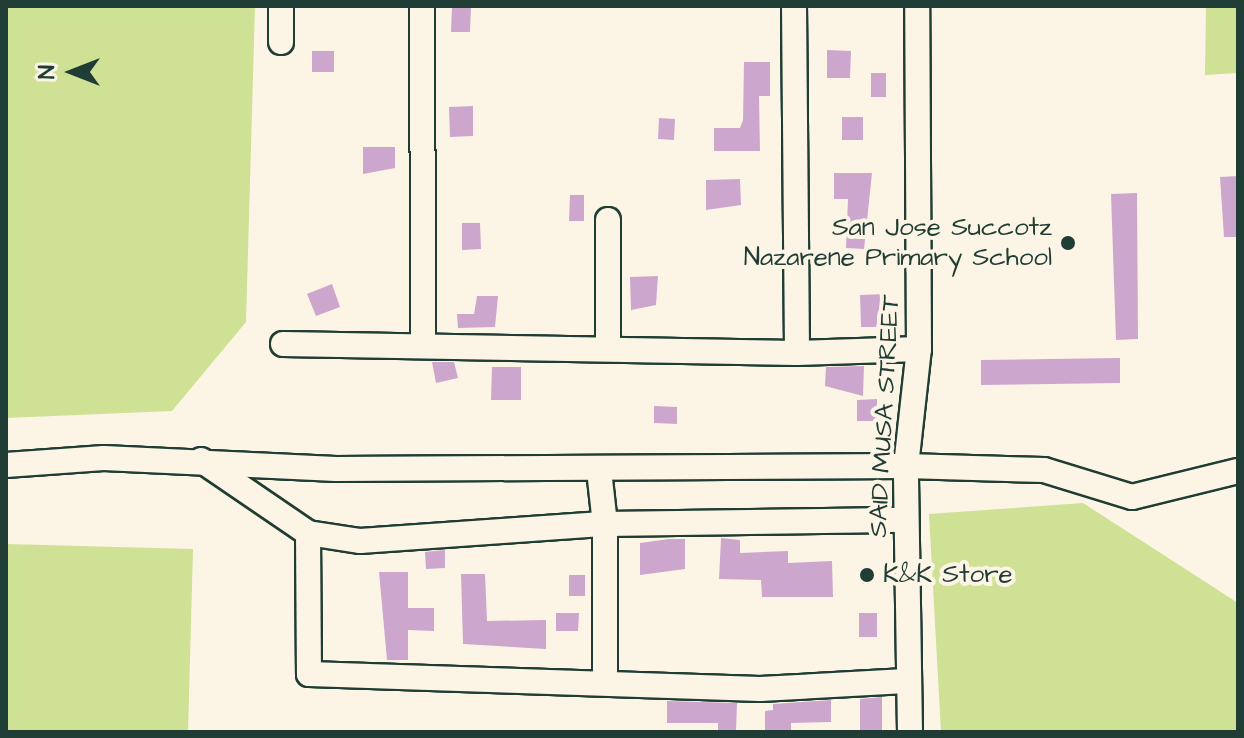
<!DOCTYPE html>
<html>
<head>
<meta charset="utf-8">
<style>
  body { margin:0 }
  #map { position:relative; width:1244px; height:738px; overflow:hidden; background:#fcf5e5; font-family:"Architects Daughter",sans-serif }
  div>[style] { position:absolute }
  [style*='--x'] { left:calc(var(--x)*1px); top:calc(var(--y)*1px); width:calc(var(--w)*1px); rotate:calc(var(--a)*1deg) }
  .green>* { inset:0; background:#cee195 }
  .building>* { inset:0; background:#cda6ce }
  .roads { filter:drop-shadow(2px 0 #1f3d34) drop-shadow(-2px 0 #1f3d34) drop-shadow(0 2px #1f3d34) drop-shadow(0 -2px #1f3d34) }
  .minor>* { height:24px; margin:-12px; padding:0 12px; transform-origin:12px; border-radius:12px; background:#fcf5e5 }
  .dots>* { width:22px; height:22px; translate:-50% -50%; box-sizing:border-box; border:4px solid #fcf5e5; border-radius:50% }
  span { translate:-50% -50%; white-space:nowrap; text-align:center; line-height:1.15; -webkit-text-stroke:8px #fcf5e5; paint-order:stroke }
  .poi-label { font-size:26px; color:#1f3d34 }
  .right { translate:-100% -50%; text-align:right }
  .left { translate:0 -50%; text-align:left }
  .street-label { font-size:26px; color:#1f3d34 }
  .frame { position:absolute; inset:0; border:8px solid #1f3d34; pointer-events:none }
  .north { position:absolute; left:32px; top:32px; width:80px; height:80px; -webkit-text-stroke:6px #fcf5e5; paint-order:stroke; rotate:270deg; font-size:22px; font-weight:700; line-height:32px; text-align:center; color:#1f3d34 }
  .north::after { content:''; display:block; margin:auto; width:28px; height:36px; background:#1f3d34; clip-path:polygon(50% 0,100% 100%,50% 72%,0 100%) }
</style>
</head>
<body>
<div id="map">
  <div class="green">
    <div style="clip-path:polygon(6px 6px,255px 6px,246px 322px,172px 411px,6px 418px)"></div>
    <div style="clip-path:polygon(1206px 6px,1238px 6px,1238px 73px,1205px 75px)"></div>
    <div style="clip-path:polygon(1083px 503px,1238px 603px,1238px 732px,941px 732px,929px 514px)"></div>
    <div style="clip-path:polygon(6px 544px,193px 549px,188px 732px,6px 732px)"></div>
  </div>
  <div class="building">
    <div style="clip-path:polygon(452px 6px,471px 6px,470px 32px,451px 32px)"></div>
    <div style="clip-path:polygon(827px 50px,851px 51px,850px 78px,827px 78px)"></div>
    <div style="clip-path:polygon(312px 51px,334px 51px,334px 72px,312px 72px)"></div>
    <div style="clip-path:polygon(744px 62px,770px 62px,770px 96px,759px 96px,760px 151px,714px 151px,714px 128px,740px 128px,743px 120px)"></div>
    <div style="clip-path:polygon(871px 73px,886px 73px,886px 97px,871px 97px)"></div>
    <div style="clip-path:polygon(473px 106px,473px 136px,450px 137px,449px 107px)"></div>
    <div style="clip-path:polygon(842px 117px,863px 117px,863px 140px,842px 140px)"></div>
    <div style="clip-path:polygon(659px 118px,675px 119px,674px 140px,658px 139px)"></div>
    <div style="clip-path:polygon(363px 147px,395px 147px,395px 168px,363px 174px)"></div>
    <div style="clip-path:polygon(834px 173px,872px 173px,864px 249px,846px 248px,848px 199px,834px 199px)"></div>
    <div style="clip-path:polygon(1238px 176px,1238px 237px,1224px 237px,1220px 177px)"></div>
    <div style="clip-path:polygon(740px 179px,741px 205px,706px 210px,706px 180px)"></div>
    <div style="clip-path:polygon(1137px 193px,1138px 339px,1116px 340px,1111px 194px)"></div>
    <div style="clip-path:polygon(570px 195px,584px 195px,584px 221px,569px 221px)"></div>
    <div style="clip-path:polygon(462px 223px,480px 223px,481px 249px,462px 250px)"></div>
    <div style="clip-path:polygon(658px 276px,656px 305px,631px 310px,630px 277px)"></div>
    <div style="clip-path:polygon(332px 284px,340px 307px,316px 316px,307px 294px)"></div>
    <div style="clip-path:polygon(886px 294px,887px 327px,861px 327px,860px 295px)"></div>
    <div style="clip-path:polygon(477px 296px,498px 296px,495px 327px,458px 328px,457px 314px,474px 314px)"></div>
    <div style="clip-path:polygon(1120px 358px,1120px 383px,981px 385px,981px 360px)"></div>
    <div style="clip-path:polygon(432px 362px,454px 362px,458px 378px,436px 383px)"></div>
    <div style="clip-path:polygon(864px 366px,863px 396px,825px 386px,826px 367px)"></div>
    <div style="clip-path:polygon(492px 367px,521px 367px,521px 400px,491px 400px)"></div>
    <div style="clip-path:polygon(877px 399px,877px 421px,857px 421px,857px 400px)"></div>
    <div style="clip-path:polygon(654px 406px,677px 407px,677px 424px,654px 423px)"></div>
    <div style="clip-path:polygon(721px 538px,740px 540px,740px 553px,788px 551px,788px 563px,832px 561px,833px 597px,762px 597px,761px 580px,719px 579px)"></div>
    <div style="clip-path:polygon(669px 539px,685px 539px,685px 569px,640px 575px,640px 543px)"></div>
    <div style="clip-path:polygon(445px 550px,445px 568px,426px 569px,425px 552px)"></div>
    <div style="clip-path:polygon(379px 572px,408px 572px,408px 608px,434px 608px,434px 631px,408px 630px,408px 660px,387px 660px)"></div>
    <div style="clip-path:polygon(461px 574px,485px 574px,487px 621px,546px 620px,546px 649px,463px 644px)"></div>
    <div style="clip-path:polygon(569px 575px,585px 575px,585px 596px,569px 596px)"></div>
    <div style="clip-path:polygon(556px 613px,579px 613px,578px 631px,556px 631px)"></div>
    <div style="clip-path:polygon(859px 613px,877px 613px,877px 637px,859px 637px)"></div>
    <div style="clip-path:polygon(882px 697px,882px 730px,860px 730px,860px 699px)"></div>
    <div style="clip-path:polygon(831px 700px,831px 722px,791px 723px,791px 732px,765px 732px,765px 711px,773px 710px,773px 704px)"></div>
    <div style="clip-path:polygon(667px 701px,737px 703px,736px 732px,718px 732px,718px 723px,667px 723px)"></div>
  </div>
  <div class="roads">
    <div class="minor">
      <div style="--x:422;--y:6;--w:339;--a:89.8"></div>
      <div style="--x:794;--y:6;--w:347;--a:89.5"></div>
      <div style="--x:281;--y:42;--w:36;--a:-90"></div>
      <div style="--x:608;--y:220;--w:129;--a:90"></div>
      <div style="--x:283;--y:344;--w:514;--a:1"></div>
      <div style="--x:797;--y:353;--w:122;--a:-1.9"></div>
      <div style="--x:201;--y:460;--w:130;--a:34.3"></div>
      <div style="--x:308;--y:533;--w:53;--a:8.7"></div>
      <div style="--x:360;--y:541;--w:246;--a:-4"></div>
      <div style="--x:605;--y:524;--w:301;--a:-0.8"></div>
      <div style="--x:6;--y:465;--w:98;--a:-4.1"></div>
      <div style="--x:104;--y:458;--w:232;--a:2.7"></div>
      <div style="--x:336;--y:469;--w:570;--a:-0.3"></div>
      <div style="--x:906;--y:466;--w:138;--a:1.7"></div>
      <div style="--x:1044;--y:470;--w:92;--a:17.1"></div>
      <div style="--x:1132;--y:497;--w:109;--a:-13.8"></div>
      <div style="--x:599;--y:470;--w:54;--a:83.7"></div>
      <div style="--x:605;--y:524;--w:158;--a:90"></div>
      <div style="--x:308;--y:533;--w:141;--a:89.6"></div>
      <div style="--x:309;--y:674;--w:451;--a:1.9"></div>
      <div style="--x:760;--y:689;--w:146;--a:-3.1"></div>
      <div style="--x:910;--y:732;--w:266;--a:-90.9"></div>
      <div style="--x:906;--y:466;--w:118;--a:-83.7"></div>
      <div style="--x:919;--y:349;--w:343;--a:-90.3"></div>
    </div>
  </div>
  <div class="dots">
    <div style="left:1068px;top:243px;background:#1f3d34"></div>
    <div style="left:867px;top:575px;background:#1f3d34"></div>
  </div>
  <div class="poi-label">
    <span class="right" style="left:1052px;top:243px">San Jose Succotz<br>Nazarene Primary School</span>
    <span class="left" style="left:883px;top:575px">K&amp;K Store</span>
  </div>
  <div class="street-label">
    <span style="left:885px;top:416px;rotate:-87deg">SAID MUSA STREET</span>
  </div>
  <div class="frame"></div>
  <div class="north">N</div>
</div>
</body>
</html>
